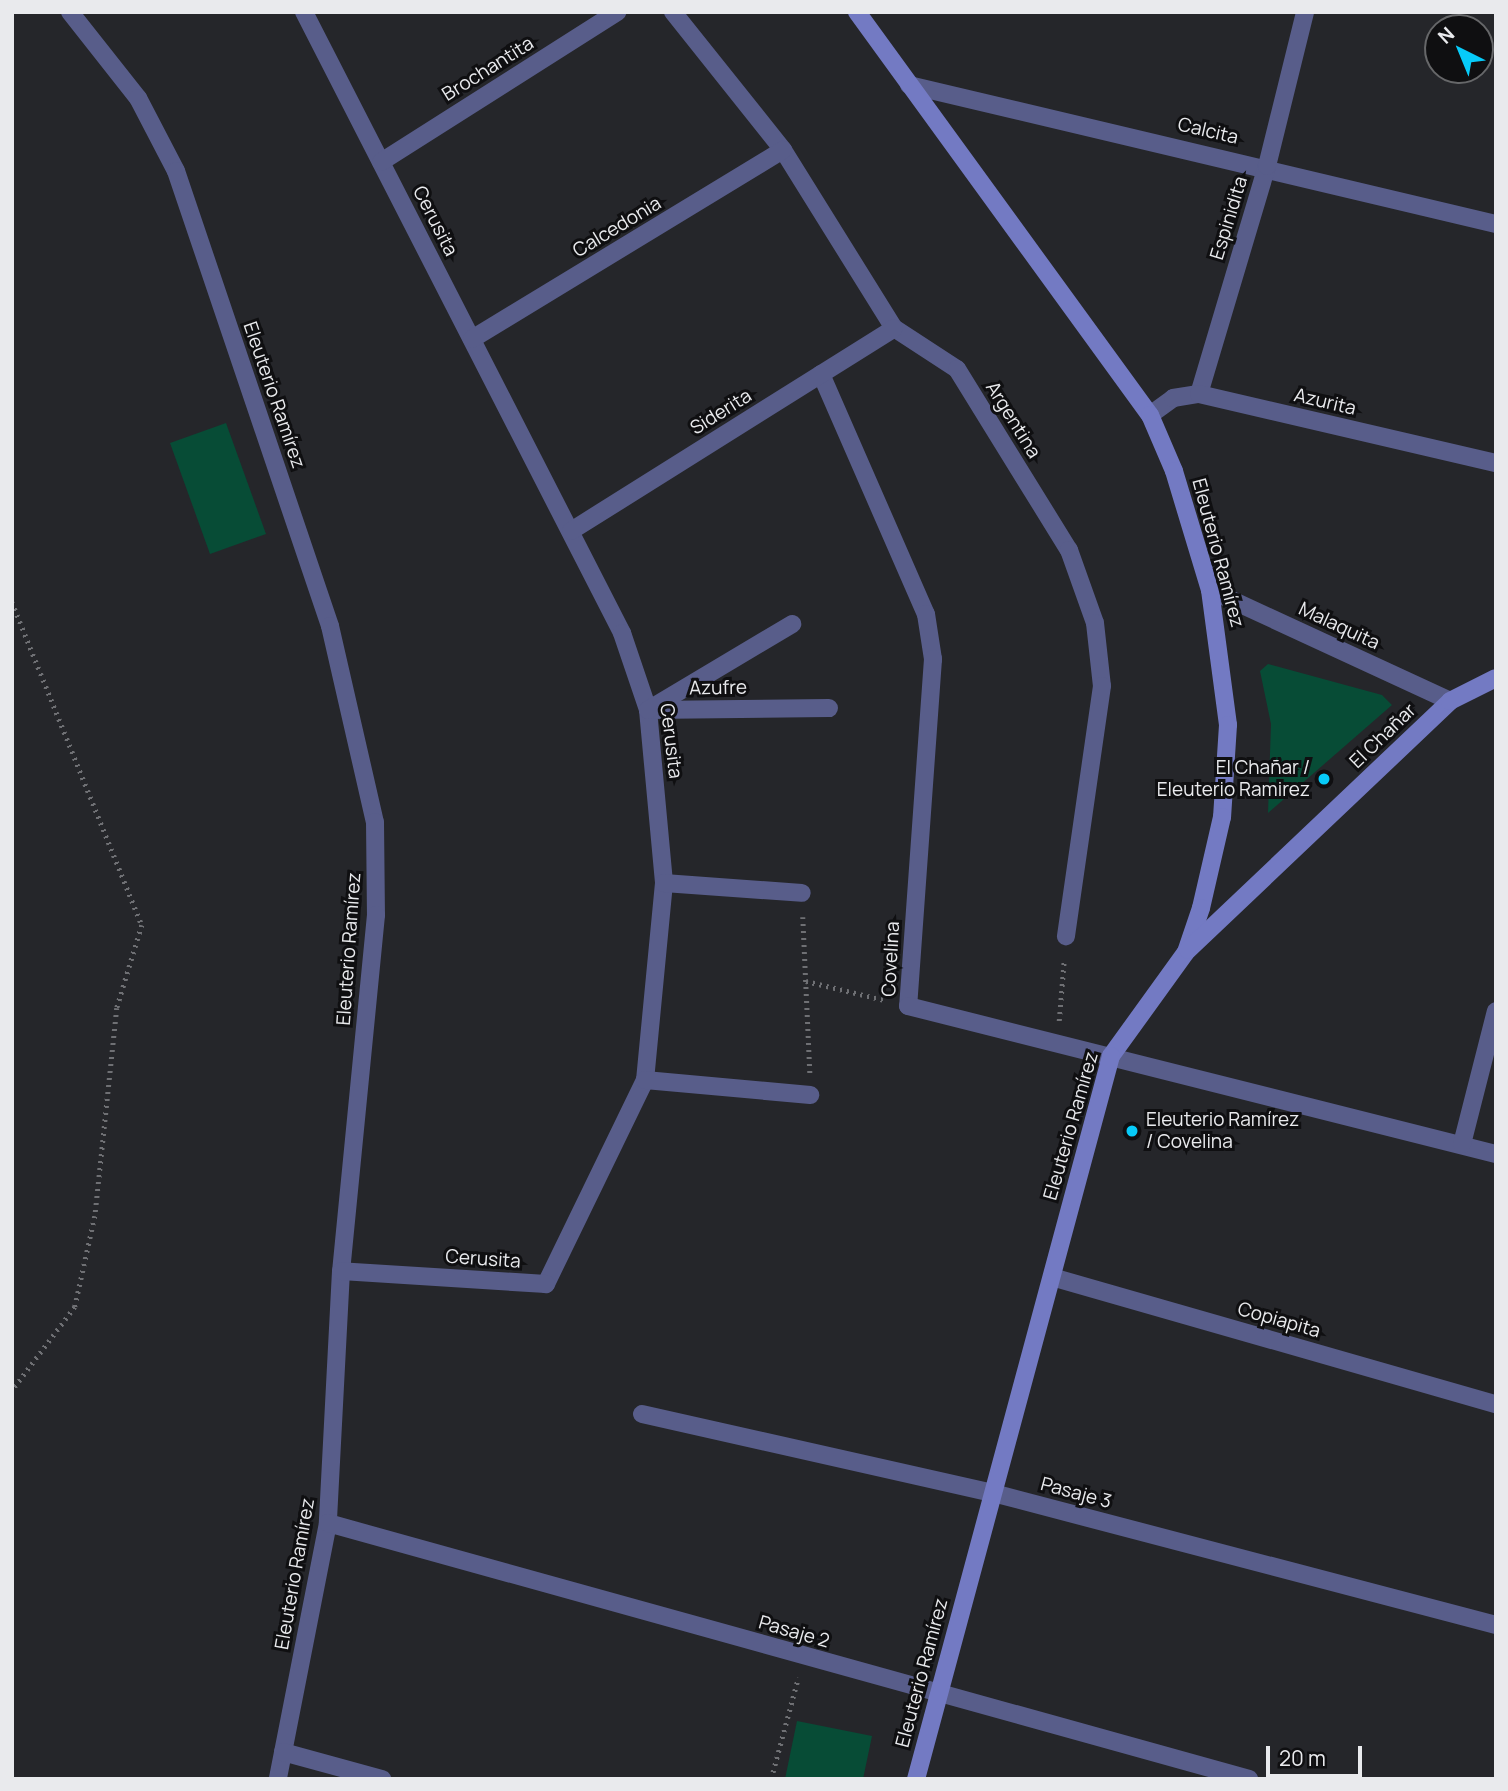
<!DOCTYPE html>
<html>
<head>
<meta charset="utf-8">
<style>
  body { margin:0 }
  #map { position:relative; width:1508px; height:1791px; overflow:hidden; background:#25262a; font-family:Manrope,sans-serif }
  div>[style] { position:absolute }
  [style*='--x'] { left:calc(var(--x)*1px); top:calc(var(--y)*1px); width:calc(var(--w)*1px); rotate:calc(var(--a)*1deg) }
  .green>* { inset:0; background:#074c36 }
  .path>* { height:4.5px; margin-top:-2.25px; transform-origin:0; background:repeating-linear-gradient(90deg,#6f7074 0 2px,transparent 0 7px) }
  .street>* { height:18px; margin:-9px; padding:0 9px; transform-origin:9px; border-radius:9px; background:#585d8a }
  .secondary>* { height:18px; margin:-9px; padding:0 9px; transform-origin:9px; border-radius:9px; background:#737ac3 }
  .dots>* { width:19px; height:19px; translate:-50% -50%; box-sizing:border-box; border:4px solid #0f0f11; border-radius:50% }
  span { translate:-50% -50%; white-space:nowrap; text-align:center; line-height:1.15; -webkit-text-stroke:6px #0f0f11; paint-order:stroke }
  .street-label { font-size:19px; color:#e9eaed }
  .poi-label { font-size:19px; color:#e9eaed }
  .right { translate:-100% -50%; text-align:right }
  .left { translate:0 -50%; text-align:left }
  .frame { position:absolute; inset:0; border:14px solid #e9eaed; pointer-events:none }
  .north { position:absolute; left:1424px; top:14px; width:70px; height:70px; box-sizing:border-box; background:#0f0f11; border:2px solid #666769; border-radius:50%; rotate:317deg; font-size:19px; font-weight:700; line-height:28px; text-align:center; color:#e9eaed }
  .north::after { content:''; display:block; margin:auto; width:24px; height:32px; background:#07cbf9; clip-path:polygon(50% 0,100% 100%,50% 72%,0 100%) }
  .scale { position:absolute; left:1266px; top:1746px; width:96px; height:32px; box-sizing:border-box; border:4px solid #e9eaed; border-top:0; padding-left:9px; font-size:21px; line-height:24px; white-space:nowrap; color:#e9eaed; -webkit-text-stroke:5px #0f0f11; paint-order:stroke }
</style>
</head>
<body>
<div id="map">
  <div class="green">
    <div style="clip-path:polygon(226px 423px,266px 534px,210px 554px,170px 443px)"></div>
    <div style="clip-path:polygon(1268px 664px,1382px 695px,1392px 705px,1268px 813px,1271px 724px,1260px 671px)"></div>
    <div style="clip-path:polygon(797px 1721px,872px 1736px,863px 1779px,785px 1779px)"></div>
  </div>
  <div class="path">
    <div style="--x:12;--y:602;--w:348;--a:68.1"></div>
    <div style="--x:142;--y:925;--w:87;--a:106.8"></div>
    <div style="--x:117;--y:1008;--w:209;--a:96"></div>
    <div style="--x:95;--y:1216;--w:93;--a:102.4"></div>
    <div style="--x:75;--y:1307;--w:105;--a:126.9"></div>
    <div style="--x:803;--y:917;--w:156;--a:87.4"></div>
    <div style="--x:806;--y:981;--w:80;--a:13.7"></div>
    <div style="--x:1059;--y:1021;--w:61;--a:-85.3"></div>
    <div style="--x:771;--y:1779;--w:105;--a:-75"></div>
  </div>
  <div class="street">
    <div style="--x:70;--y:12;--w:110;--a:51.7"></div>
    <div style="--x:138;--y:98;--w:82;--a:62.5"></div>
    <div style="--x:176;--y:171;--w:480;--a:71.3"></div>
    <div style="--x:330;--y:626;--w:201;--a:77.1"></div>
    <div style="--x:375;--y:822;--w:93;--a:89.4"></div>
    <div style="--x:376;--y:915;--w:358;--a:95.6"></div>
    <div style="--x:341;--y:1271;--w:252;--a:93"></div>
    <div style="--x:328;--y:1523;--w:261;--a:101.1"></div>
    <div style="--x:304;--y:12;--w:698;--a:62.88"></div>
    <div style="--x:622;--y:633;--w:81;--a:71.3"></div>
    <div style="--x:648;--y:710;--w:174;--a:84.7"></div>
    <div style="--x:664;--y:883;--w:198;--a:95.5"></div>
    <div style="--x:645;--y:1080;--w:227;--a:115.9"></div>
    <div style="--x:546;--y:1284;--w:205;--a:-176.4"></div>
    <div style="--x:673;--y:12;--w:176;--a:51.4"></div>
    <div style="--x:783;--y:150;--w:210;--a:58.1"></div>
    <div style="--x:894;--y:328;--w:75;--a:33.1"></div>
    <div style="--x:957;--y:369;--w:213;--a:58.3"></div>
    <div style="--x:1069;--y:550;--w:77;--a:70.4"></div>
    <div style="--x:1095;--y:623;--w:63;--a:83.7"></div>
    <div style="--x:1102;--y:686;--w:253;--a:98.2"></div>
    <div style="--x:909;--y:85;--w:603;--a:13.32"></div>
    <div style="--x:381;--y:162;--w:280;--a:-32.4"></div>
    <div style="--x:472;--y:339;--w:364;--a:-31.3"></div>
    <div style="--x:821;--y:374;--w:262;--a:66.4"></div>
    <div style="--x:926;--y:614;--w:46;--a:81.2"></div>
    <div style="--x:933;--y:659;--w:348;--a:94.1"></div>
    <div style="--x:908;--y:1006;--w:606;--a:14.13"></div>
    <div style="--x:1199;--y:394;--w:238;--a:-73.4"></div>
    <div style="--x:1267;--y:166;--w:159;--a:-76.1"></div>
    <div style="--x:1150;--y:415;--w:29;--a:-36"></div>
    <div style="--x:1173;--y:398;--w:26;--a:-9"></div>
    <div style="--x:1199;--y:394;--w:305;--a:13.1"></div>
    <div style="--x:571;--y:531;--w:381;--a:-32.1"></div>
    <div style="--x:1210;--y:590;--w:264;--a:24.8"></div>
    <div style="--x:648;--y:710;--w:181;--a:-0.6"></div>
    <div style="--x:648;--y:710;--w:168;--a:-30.8"></div>
    <div style="--x:664;--y:883;--w:138;--a:4.1"></div>
    <div style="--x:645;--y:1080;--w:166;--a:5.2"></div>
    <div style="--x:1462;--y:1144;--w:137;--a:-75.7"></div>
    <div style="--x:1052;--y:1277;--w:462;--a:16"></div>
    <div style="--x:642;--y:1414;--w:360;--a:12.7"></div>
    <div style="--x:993;--y:1493;--w:520;--a:14.7"></div>
    <div style="--x:328;--y:1523;--w:956;--a:15.53"></div>
    <div style="--x:283;--y:1752;--w:103;--a:15.3"></div>
  </div>
  <div class="secondary">
    <div style="--x:857;--y:12;--w:498;--a:54"></div>
    <div style="--x:1150;--y:415;--w:61;--a:66.8"></div>
    <div style="--x:1174;--y:471;--w:124;--a:73.2"></div>
    <div style="--x:1210;--y:590;--w:136;--a:82.4"></div>
    <div style="--x:1228;--y:725;--w:92;--a:93.7"></div>
    <div style="--x:1222;--y:817;--w:93;--a:103"></div>
    <div style="--x:1201;--y:908;--w:46;--a:108.8"></div>
    <div style="--x:1186;--y:952;--w:128;--a:125.8"></div>
    <div style="--x:1111;--y:1056;--w:749;--a:105.09"></div>
    <div style="--x:1188;--y:950;--w:361;--a:-43.5"></div>
    <div style="--x:1450;--y:701;--w:51;--a:-26.6"></div>
  </div>
  <div class="dots">
    <div style="left:1324px;top:779px;background:#07cbf9"></div>
    <div style="left:1132px;top:1131px;background:#07cbf9"></div>
  </div>
  <div class="street-label">
    <span style="left:488px;top:69px;rotate:-32deg">Brochantita</span>
    <span style="left:1208px;top:131px;rotate:13deg">Calcita</span>
    <span style="left:1229px;top:218px;rotate:-73deg">Espinidita</span>
    <span style="left:435px;top:221px;rotate:63deg">Cerusita</span>
    <span style="left:617px;top:227px;rotate:-31deg">Calcedonia</span>
    <span style="left:274px;top:395px;rotate:71deg">Eleuterio Ramírez</span>
    <span style="left:1325px;top:402px;rotate:13deg">Azurita</span>
    <span style="left:721px;top:412px;rotate:-32deg">Siderita</span>
    <span style="left:1013px;top:420px;rotate:58deg">Argentina</span>
    <span style="left:1218px;top:553px;rotate:75deg">Eleuterio Ramírez</span>
    <span style="left:1339px;top:626px;rotate:25deg">Malaquita</span>
    <span style="left:718px;top:688px;rotate:-1deg">Azufre</span>
    <span style="left:1383px;top:736px;rotate:-44deg">El Chañar</span>
    <span style="left:671px;top:741px;rotate:83deg">Cerusita</span>
    <span style="left:349px;top:949px;rotate:-86deg">Eleuterio Ramírez</span>
    <span style="left:891px;top:959px;rotate:-87deg">Covelina</span>
    <span style="left:1071px;top:1126px;rotate:-74deg">Eleuterio Ramírez</span>
    <span style="left:483px;top:1259px;rotate:4deg">Cerusita</span>
    <span style="left:1279px;top:1320px;rotate:16deg">Copiapita</span>
    <span style="left:1076px;top:1493px;rotate:15deg">Pasaje 3</span>
    <span style="left:295px;top:1574px;rotate:-80deg">Eleuterio Ramírez</span>
    <span style="left:794px;top:1632px;rotate:16deg">Pasaje 2</span>
    <span style="left:922px;top:1673px;rotate:-75deg">Eleuterio Ramírez</span>
  </div>
  <div class="poi-label">
    <span class="right" style="left:1310px;top:779px">El Chañar /<br>Eleuterio Ramirez</span>
    <span class="left" style="left:1146px;top:1131px">Eleuterio Ramírez<br>/ Covelina</span>
  </div>
  <div class="frame"></div>
  <div class="north">N</div>
  <div class="scale">20 m</div>
</div>
</body>
</html>
